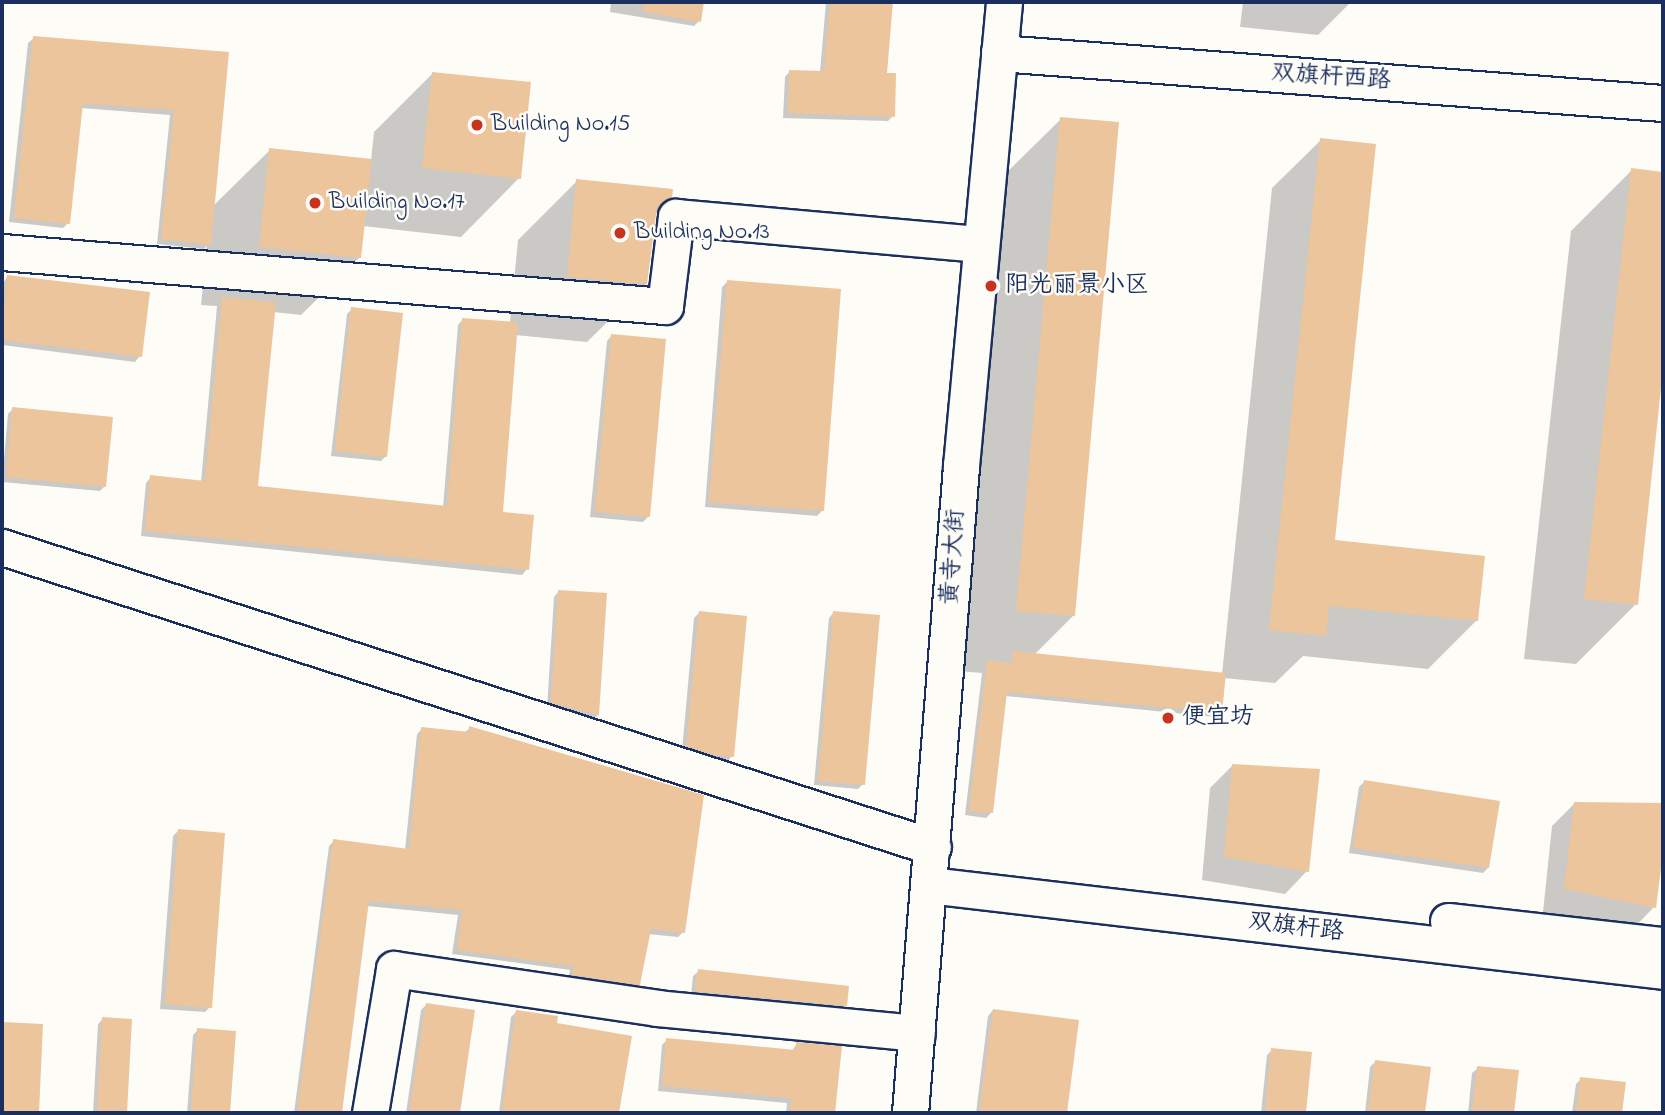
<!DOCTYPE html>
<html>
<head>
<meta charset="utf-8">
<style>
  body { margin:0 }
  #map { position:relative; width:1665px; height:1115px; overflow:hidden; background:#fdfcf7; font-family:"Indie Flower","LXGW WenKai TC",sans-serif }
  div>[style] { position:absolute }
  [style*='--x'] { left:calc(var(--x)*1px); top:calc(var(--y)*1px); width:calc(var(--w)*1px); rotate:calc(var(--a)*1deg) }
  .shadow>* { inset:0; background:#0003 }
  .building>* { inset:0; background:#ecc59c }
  .roads { filter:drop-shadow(2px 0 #1b2f5e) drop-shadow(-2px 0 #1b2f5e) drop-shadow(0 2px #1b2f5e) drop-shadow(0 -2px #1b2f5e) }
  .minor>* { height:35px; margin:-17.5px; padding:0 17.5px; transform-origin:17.5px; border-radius:17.5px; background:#fdfcf7 }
  .dots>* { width:19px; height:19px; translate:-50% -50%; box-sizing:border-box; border:4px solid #fdfcf7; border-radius:50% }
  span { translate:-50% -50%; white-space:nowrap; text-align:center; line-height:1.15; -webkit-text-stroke:5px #fdfcf7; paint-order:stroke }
  .street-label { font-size:24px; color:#1b2f5e }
  .poi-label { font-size:24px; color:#1b2f5e }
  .left { translate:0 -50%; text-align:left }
  .frame { position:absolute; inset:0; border:4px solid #1b2f5e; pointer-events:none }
</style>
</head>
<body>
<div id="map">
  <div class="shadow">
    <div style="clip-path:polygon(611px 2px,702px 2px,699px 21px,694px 26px,610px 12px)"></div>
    <div style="clip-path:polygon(826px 2px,891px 2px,885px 74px,893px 116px,888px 121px,783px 118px,785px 77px,790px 71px,820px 72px)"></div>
    <div style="clip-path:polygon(1243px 2px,1351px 2px,1318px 35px,1240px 27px)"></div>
    <div style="clip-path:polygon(34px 38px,227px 54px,212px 207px,270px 150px,371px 161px,374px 132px,433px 73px,519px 178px,461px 237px,363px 226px,360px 257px,301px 315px,273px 312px,256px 488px,443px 507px,458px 325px,463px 319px,510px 323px,518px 240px,577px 181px,671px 197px,655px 213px,646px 284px,587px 342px,515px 335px,501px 513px,527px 569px,522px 575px,141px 536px,146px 483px,151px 477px,201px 482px,217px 306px,201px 305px,207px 246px,204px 249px,157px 244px,170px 115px,81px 108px,68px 223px,63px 228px,9px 222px,28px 43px)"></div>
    <div style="clip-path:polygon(1061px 119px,1074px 615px,1034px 655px,1222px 674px,1272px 188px,1321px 140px,1333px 542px,1477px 620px,1428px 669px,1303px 656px,1275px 683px,1224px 678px,1220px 712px,1215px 717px,1005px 696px,992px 812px,986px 818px,965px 815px,982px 673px,957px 671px,1000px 179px)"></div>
    <div style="clip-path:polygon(1632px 170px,1663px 174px,1663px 352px,1636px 604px,1576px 664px,1524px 659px,1571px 231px)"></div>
    <div style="clip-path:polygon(7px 277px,140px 356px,135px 362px,2px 345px,2px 285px)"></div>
    <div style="clip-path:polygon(727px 282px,822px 511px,817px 516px,705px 507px,722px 287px)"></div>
    <div style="clip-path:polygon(352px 309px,386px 456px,381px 461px,331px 456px,347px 314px)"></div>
    <div style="clip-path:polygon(612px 335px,648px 517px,643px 522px,590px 517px,607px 341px)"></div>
    <div style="clip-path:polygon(13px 409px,105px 486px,100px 491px,2px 482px,8px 414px)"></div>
    <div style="clip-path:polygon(559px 591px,598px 715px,593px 720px,547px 708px,554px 597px)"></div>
    <div style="clip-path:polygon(834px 612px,863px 784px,858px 789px,814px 785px,829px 618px)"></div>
    <div style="clip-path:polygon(699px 613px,732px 756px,727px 762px,708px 760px,682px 751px,694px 618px)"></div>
    <div style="clip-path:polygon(470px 728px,683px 932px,678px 937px,648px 934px,639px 984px,633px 990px,568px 980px,570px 970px,452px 954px,458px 915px,367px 906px,340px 1113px,294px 1113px,329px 846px,334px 841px,405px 850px,417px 734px,422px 729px,464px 733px)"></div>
    <div style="clip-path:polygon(1233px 765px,1307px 871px,1285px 894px,1202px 880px,1210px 788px)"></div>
    <div style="clip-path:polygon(1364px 782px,1488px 868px,1483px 873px,1349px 853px,1359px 787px)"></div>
    <div style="clip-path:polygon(1575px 803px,1663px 805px,1663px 839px,1654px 907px,1632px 930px,1543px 912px,1552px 826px)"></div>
    <div style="clip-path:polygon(178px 831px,210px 1007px,205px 1012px,160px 1009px,173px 836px)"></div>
    <div style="clip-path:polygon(699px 971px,845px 1005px,840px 1010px,691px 996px,693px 976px)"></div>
    <div style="clip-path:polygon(426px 1005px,473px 1012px,458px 1113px,406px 1113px,421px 1010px)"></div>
    <div style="clip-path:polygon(993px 1010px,1077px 1021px,1065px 1113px,976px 1113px,988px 1016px)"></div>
    <div style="clip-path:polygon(516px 1012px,555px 1025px,630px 1038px,617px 1113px,499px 1113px,511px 1017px)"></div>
    <div style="clip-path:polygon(103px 1019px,130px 1021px,125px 1113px,93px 1113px,98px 1024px)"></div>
    <div style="clip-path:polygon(2px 1024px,41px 1026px,38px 1113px,2px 1113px)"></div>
    <div style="clip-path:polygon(198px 1030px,235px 1033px,228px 1113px,187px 1113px,193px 1035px)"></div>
    <div style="clip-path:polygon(667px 1040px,792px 1051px,797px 1043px,840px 1048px,834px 1113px,786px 1113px,787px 1103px,658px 1091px,662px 1045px)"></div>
    <div style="clip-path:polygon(1272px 1050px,1310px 1054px,1304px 1113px,1261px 1113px,1267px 1055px)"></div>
    <div style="clip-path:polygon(1375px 1062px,1429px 1068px,1423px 1113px,1365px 1113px,1370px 1067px)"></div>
    <div style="clip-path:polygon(1478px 1068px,1517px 1072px,1512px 1113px,1468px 1113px,1472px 1073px)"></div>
    <div style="clip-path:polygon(1581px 1079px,1624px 1084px,1620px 1113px,1572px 1113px,1576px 1084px)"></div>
  </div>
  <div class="building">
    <div style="clip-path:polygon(643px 2px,704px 2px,701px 22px,643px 12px)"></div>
    <div style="clip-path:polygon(830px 2px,893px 2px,887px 73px,896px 73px,895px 117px,788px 113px,789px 70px,824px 71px)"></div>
    <div style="clip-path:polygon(33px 36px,229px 52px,211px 245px,161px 239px,174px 110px,83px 103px,70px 224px,14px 218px)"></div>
    <div style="clip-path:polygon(432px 72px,531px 82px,521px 179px,422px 168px)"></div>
    <div style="clip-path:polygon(1060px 117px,1119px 122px,1075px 616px,1016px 611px)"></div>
    <div style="clip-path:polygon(1320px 138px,1376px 144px,1335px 540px,1485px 556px,1478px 621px,1329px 606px,1326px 636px,1269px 630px)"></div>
    <div style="clip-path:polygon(269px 148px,372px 159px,361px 258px,259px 247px)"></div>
    <div style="clip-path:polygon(1631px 168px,1663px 172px,1663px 369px,1638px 605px,1584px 599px)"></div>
    <div style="clip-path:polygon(576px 179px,673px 189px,672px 198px,660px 205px,656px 215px,647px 284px,567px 277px)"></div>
    <div style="clip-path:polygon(7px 275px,150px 292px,142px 357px,2px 340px)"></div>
    <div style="clip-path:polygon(727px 280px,841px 289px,824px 511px,709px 502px)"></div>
    <div style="clip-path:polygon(222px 297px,276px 302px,258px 486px,447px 506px,462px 318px,518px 322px,503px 512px,534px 515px,529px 570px,145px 531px,150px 475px,205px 481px)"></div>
    <div style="clip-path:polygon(351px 307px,403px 313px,387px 457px,335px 451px)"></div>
    <div style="clip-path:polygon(611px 334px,666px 339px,650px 517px,595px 512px)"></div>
    <div style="clip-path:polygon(12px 407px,113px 417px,106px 487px,6px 477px)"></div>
    <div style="clip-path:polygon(558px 590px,607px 593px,599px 715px,551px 703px)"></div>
    <div style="clip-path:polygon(699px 611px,747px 616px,734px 757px,714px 755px,686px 746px)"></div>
    <div style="clip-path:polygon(833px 611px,880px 615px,865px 785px,818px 781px)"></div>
    <div style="clip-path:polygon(1013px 651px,1226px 673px,1222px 713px,1007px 692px,993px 813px,969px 811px,987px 660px,1012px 663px)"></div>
    <div style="clip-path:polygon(469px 726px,704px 795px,685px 933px,651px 929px,640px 985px,572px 975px,574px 966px,457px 950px,462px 910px,369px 901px,342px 1113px,297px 1113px,333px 839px,409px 849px,421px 727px,469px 732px)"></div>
    <div style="clip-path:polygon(1232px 764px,1320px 769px,1309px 872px,1224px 857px)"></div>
    <div style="clip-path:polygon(1364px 780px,1500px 801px,1489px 868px,1353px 848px)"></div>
    <div style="clip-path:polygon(1574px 802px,1663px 803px,1663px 853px,1656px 908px,1564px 889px)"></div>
    <div style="clip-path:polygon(178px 829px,225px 833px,212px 1008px,165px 1004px)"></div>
    <div style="clip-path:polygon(698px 969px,849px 986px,847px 1006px,695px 991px)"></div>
    <div style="clip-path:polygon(426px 1003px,475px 1010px,460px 1113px,409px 1113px)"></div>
    <div style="clip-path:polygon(993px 1009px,1079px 1020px,1067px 1113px,979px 1113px)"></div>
    <div style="clip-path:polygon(516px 1010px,558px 1016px,557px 1023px,632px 1036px,619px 1113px,502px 1113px)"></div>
    <div style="clip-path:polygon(102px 1017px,132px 1019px,127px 1113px,97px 1113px)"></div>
    <div style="clip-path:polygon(2px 1022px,43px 1024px,39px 1113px,2px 1113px)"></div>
    <div style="clip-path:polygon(197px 1028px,236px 1031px,230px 1113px,191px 1113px)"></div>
    <div style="clip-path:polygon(666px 1038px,796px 1050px,796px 1042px,842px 1046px,835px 1113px,790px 1113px,791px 1098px,662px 1086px)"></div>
    <div style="clip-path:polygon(1271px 1048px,1312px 1052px,1306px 1113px,1265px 1113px)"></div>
    <div style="clip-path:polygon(1375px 1060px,1431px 1067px,1425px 1113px,1368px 1113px)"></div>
    <div style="clip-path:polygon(1477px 1066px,1519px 1070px,1514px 1113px,1472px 1113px)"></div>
    <div style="clip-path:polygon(1580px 1077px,1626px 1082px,1622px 1113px,1576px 1113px)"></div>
  </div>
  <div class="roads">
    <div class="minor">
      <div style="--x:999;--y:53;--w:666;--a:4.31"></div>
      <div style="--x:2;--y:252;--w:665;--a:4.66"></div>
      <div style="--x:665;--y:306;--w:90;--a:-83"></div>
      <div style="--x:676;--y:217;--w:305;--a:5.1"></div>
      <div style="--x:2;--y:547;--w:978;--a:17.86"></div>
      <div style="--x:929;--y:885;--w:739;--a:6.68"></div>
      <div style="--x:1448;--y:921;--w:216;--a:6.4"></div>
      <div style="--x:370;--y:1113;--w:146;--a:-80.5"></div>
      <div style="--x:394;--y:969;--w:266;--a:8.4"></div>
      <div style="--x:657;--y:1008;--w:261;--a:5.5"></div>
      <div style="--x:910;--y:1113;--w:649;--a:-85.49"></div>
      <div style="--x:961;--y:466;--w:466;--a:-84.7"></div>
    </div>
  </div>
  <div class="dots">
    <div style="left:477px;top:125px;background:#c8321e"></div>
    <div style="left:315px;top:203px;background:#c8321e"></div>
    <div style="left:620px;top:233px;background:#c8321e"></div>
    <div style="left:991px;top:286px;background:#c8321e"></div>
    <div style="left:1168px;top:718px;background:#c8321e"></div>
  </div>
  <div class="street-label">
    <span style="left:1331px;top:78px;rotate:4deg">双旗杆西路</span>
    <span style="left:954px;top:557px;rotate:-86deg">黄寺大街</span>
    <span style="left:1296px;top:928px;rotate:7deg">双旗杆路</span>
  </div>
  <div class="poi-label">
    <span class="left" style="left:491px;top:125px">Building No.15</span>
    <span class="left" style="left:329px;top:203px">Building No.17</span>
    <span class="left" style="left:634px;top:233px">Building No.13</span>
    <span class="left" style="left:1005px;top:286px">阳光丽景小区</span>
    <span class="left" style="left:1182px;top:718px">便宜坊</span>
  </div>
  <div class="frame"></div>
</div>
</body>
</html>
